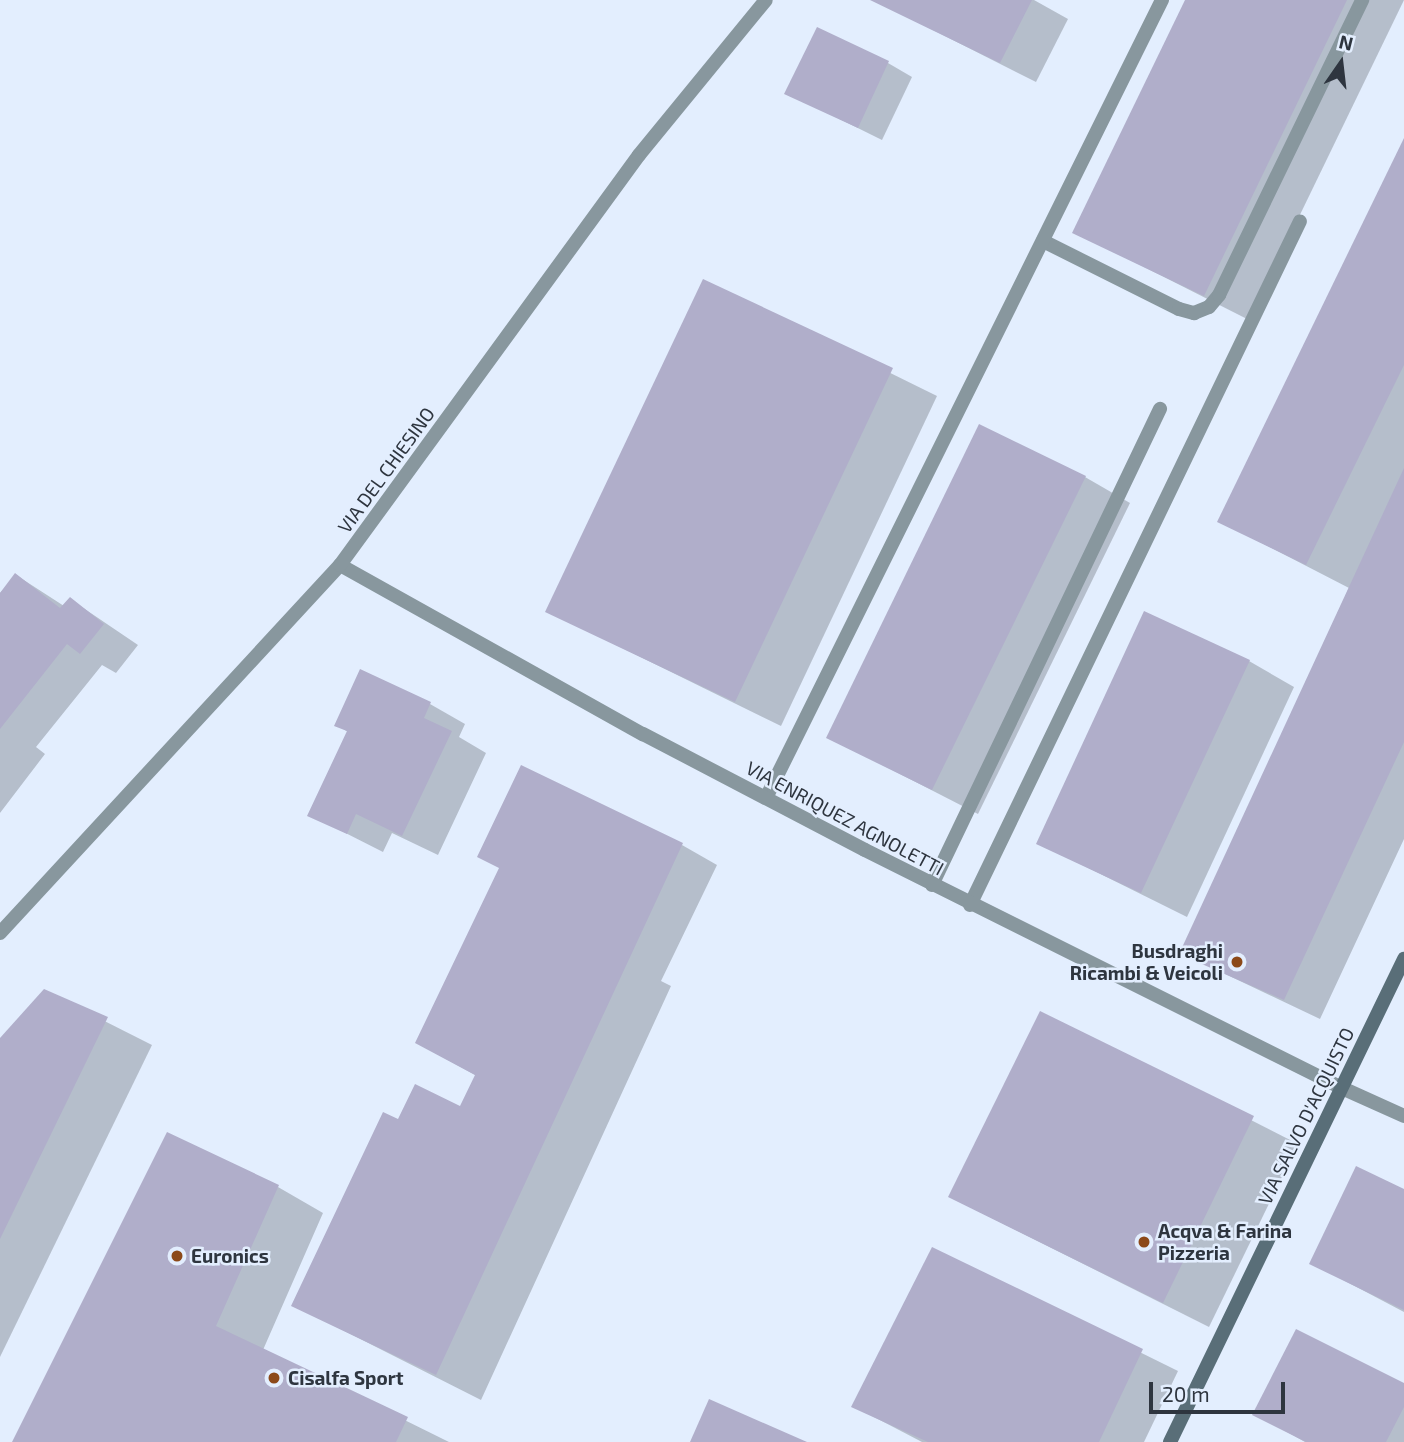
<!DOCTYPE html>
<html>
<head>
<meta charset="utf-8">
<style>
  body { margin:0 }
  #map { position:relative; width:1404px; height:1442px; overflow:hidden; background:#e3eefe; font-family:"Exo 2",sans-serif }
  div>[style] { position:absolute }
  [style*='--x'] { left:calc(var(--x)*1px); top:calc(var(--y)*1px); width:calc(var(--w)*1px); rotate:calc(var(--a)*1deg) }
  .shadow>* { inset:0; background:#0003 }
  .building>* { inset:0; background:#b0aeca }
  .service>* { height:14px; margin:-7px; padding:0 7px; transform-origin:7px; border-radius:7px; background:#88979e }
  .minor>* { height:14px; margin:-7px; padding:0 7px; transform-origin:7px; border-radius:7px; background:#88979e }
  .tertiary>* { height:14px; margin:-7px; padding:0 7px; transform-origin:7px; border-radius:7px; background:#88979e }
  .secondary>* { height:14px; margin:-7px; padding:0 7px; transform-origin:7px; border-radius:7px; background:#596e78 }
  .dots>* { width:19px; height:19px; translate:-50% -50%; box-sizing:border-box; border:4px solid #e3eefe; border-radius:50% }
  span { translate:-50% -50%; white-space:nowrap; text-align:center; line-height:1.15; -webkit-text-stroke:5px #e3eefe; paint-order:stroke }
  .street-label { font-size:19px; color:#2e353f }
  .poi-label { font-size:19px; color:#2e353f; font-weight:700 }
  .right { translate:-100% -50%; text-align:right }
  .left { translate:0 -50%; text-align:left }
  .north { position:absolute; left:1306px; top:28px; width:70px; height:70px; -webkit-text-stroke:5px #e3eefe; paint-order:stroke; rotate:14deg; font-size:19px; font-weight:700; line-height:28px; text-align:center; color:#2e353f }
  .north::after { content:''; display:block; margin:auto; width:24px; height:32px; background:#2e353f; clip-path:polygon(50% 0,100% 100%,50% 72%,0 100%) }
  .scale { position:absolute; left:1149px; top:1382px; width:136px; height:32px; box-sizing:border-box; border:4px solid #2e353f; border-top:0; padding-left:9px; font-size:21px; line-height:24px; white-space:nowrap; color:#2e353f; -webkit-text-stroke:5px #e3eefe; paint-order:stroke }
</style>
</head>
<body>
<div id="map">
  <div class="shadow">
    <div style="clip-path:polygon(874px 0,1034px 0,1068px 19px,1036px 82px)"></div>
    <div style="clip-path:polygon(1187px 0,1404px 0,1249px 320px,1075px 232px)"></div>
    <div style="clip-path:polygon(888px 63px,912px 77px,882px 140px,787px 93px)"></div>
    <div style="clip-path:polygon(1404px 142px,1404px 839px,1320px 1019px,1181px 953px,1349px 588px,1219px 521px)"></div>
    <div style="clip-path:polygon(704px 281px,937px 396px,781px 726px,547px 611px)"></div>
    <div style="clip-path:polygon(1085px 477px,1130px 503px,978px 814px,828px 737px)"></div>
    <div style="clip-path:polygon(16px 575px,64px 606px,70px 599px,138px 645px,116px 673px,102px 665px,36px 747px,45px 754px,0 813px,0 593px)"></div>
    <div style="clip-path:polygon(1249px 661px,1294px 687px,1187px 917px,1038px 843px)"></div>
    <div style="clip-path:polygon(430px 704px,465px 724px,459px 737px,486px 753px,438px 855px,392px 833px,383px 852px,310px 815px,348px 732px,337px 725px)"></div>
    <div style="clip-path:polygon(682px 845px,717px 865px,661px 981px,671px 986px,481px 1400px,293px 1305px,399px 1121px,461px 1108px,477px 1076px,417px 1043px)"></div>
    <div style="clip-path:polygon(45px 991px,152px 1045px,0 1357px,0 1041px)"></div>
    <div style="clip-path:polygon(1041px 1013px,1298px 1144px,1209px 1327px,950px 1197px)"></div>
    <div style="clip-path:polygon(278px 1187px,323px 1213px,263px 1350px,449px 1442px,14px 1442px)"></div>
    <div style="clip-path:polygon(1404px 1191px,1404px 1312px,1311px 1263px)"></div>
    <div style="clip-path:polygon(933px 1250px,1178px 1371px,1144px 1442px,922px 1442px,853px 1406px)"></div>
    <div style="clip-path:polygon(1404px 1385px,1404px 1442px,1305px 1442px,1255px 1414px)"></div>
  </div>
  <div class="building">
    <div style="clip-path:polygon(870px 0,1032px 0,1000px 63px)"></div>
    <div style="clip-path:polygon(1185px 0,1347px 0,1204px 296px,1072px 233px)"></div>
    <div style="clip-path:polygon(817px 27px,889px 61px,858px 128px,784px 94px)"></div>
    <div style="clip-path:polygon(1404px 138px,1404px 365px,1306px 565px,1217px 522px)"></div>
    <div style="clip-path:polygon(703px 279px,893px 368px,735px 702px,545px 612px)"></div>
    <div style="clip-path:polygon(979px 424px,1086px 476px,932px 790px,826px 738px)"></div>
    <div style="clip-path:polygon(1404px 468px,1404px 742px,1284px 1000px,1179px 954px)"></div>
    <div style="clip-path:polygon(15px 573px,60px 608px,70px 597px,104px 624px,80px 654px,67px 644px,0 729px,0 593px)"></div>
    <div style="clip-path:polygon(1144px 611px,1250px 660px,1141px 893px,1036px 844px)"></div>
    <div style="clip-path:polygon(360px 669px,431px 702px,424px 718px,452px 731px,402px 836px,356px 814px,347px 834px,307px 816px,347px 731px,334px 726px)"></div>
    <div style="clip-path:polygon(521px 765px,683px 843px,436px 1375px,291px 1306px,383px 1112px,398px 1119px,415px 1084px,460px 1106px,475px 1075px,415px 1043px,499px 868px,477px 857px)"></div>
    <div style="clip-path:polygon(44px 989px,108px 1017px,0 1239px,0 1038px)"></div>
    <div style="clip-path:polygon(1040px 1011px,1254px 1116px,1163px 1303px,948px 1197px)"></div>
    <div style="clip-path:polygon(167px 1132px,279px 1185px,216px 1326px,408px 1417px,396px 1442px,12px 1442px)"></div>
    <div style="clip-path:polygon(1356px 1166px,1404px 1189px,1404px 1310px,1309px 1264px)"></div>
    <div style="clip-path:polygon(932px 1247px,1143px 1349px,1099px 1442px,928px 1442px,851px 1407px)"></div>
    <div style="clip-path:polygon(1296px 1329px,1404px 1383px,1404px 1407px,1386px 1442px,1306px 1442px,1252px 1415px)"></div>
    <div style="clip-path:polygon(709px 1399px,807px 1442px,690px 1442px)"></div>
  </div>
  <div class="service">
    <div style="--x:1043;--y:241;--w:152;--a:26.6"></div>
    <div style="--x:1179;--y:309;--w:16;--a:15"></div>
    <div style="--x:1194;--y:313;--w:16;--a:-22"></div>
    <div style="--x:1209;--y:307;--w:16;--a:-50"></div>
    <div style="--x:1219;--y:295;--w:328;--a:-64.1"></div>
    <div style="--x:766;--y:798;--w:891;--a:-63.61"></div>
    <div style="--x:932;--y:885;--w:528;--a:-64.41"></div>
    <div style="--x:970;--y:905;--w:759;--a:-64.24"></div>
    <div style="--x:1342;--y:1088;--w:68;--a:24.3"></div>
  </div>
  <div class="minor">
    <div style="--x:340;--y:565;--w:347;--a:29.2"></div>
    <div style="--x:643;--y:734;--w:250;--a:27.6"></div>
    <div style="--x:865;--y:850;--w:533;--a:26.52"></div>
  </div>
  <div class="tertiary">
    <div style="--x:0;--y:933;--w:501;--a:-47.26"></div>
    <div style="--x:340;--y:565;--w:507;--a:-53.9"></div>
    <div style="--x:639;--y:155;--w:200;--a:-50.7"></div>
  </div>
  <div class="secondary">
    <div style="--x:1170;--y:1442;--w:537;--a:-64.15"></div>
  </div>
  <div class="dots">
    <div style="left:1237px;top:962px;background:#8c4919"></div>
    <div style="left:1144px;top:1242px;background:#8c4919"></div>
    <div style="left:177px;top:1256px;background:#8c4919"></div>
    <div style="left:274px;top:1378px;background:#8c4919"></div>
  </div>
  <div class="street-label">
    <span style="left:386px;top:470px;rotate:-54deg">VIA DEL CHIESINO</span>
    <span style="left:845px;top:818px;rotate:28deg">VIA ENRIQUEZ AGNOLETTI</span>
    <span style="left:1306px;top:1116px;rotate:-64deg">VIA SALVO D'ACQUISTO</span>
  </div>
  <div class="poi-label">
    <span class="right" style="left:1223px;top:962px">Busdraghi<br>Ricambi &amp; Veicoli</span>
    <span class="left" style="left:1158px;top:1242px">Acqva &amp; Farina<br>Pizzeria</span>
    <span class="left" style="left:191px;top:1256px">Euronics</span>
    <span class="left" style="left:288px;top:1378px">Cisalfa Sport</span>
  </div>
  <div class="north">N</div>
  <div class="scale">20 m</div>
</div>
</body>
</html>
